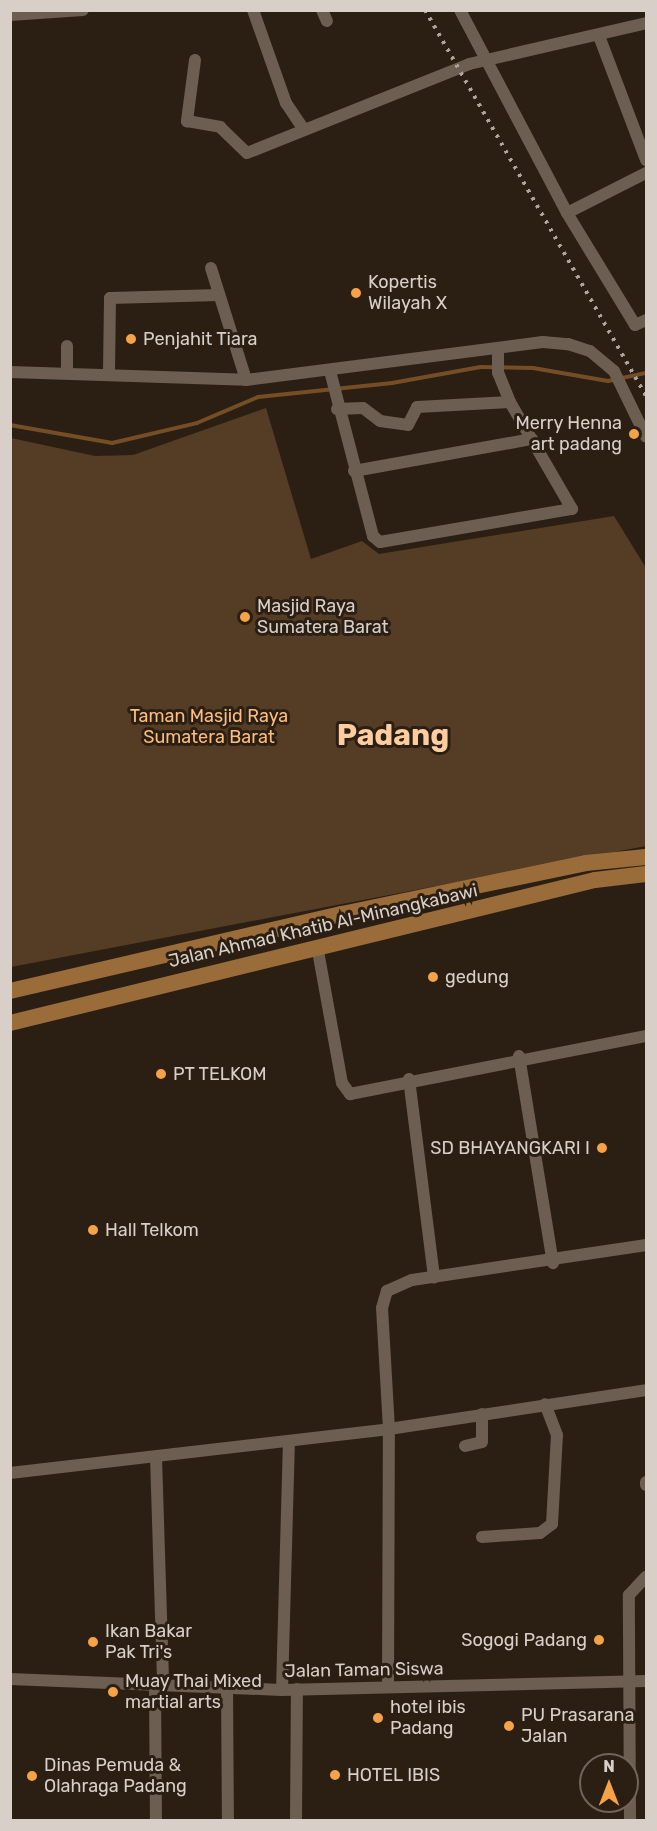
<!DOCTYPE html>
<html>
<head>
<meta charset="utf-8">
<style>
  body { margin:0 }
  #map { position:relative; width:657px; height:1831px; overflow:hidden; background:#2b1f13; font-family:Rubik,sans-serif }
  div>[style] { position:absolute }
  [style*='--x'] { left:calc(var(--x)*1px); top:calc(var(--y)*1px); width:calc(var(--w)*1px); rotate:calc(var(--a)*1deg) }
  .green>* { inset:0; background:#543c25 }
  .stream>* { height:4px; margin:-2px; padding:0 2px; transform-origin:2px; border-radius:2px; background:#754e25 }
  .minor>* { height:12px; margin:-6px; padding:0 6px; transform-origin:6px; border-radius:6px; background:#6c5e50 }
  .major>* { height:16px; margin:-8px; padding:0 8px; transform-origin:8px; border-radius:8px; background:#996c39 }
  .rail>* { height:4px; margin-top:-2px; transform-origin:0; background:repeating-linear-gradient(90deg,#afa59d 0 3px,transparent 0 9px) }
  .dots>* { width:16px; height:16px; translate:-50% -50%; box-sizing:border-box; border:3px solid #2b1f13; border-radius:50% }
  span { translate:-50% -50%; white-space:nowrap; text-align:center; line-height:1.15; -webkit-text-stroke:6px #2b1f13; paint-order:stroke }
  .poi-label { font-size:18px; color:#d8cfc8 }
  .left { translate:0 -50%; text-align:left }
  .right { translate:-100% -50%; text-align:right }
  .park-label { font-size:18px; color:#fcbd7f }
  .street-label { font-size:18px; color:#d8cfc8 }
  .town-label { font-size:30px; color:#fdcda0; font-weight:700 }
  .frame { position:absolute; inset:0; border:12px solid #d8cfc8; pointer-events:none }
  .north { position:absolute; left:579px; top:1753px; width:60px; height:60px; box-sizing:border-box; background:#2b1f13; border:2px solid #70655b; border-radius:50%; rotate:0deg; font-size:16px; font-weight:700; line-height:24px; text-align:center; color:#d8cfc8 }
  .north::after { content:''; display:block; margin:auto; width:21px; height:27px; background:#f6a247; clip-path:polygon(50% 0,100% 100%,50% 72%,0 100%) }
</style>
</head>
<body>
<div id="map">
  <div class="green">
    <div style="clip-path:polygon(266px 408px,311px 559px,362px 541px,379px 554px,614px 516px,646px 568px,646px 846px,11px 967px,11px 438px,95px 456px,133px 455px)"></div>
  </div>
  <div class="stream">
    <div style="--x:10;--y:425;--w:104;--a:10"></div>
    <div style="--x:112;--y:443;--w:87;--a:-13.2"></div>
    <div style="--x:197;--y:423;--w:66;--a:-23.1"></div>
    <div style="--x:258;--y:397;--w:135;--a:-6"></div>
    <div style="--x:392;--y:383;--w:90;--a:-10.2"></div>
    <div style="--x:481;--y:367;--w:52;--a:1.1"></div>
    <div style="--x:533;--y:368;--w:76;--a:9.8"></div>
    <div style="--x:608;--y:381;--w:39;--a:-12"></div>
  </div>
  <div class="minor">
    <div style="--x:253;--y:10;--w:99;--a:70.5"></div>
    <div style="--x:286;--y:103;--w:32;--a:56"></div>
    <div style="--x:322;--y:10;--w:12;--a:66"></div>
    <div style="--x:460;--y:10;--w:229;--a:62.2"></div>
    <div style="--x:567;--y:213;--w:131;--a:58.7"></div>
    <div style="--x:635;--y:325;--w:12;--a:-24"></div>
    <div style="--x:10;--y:15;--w:73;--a:-3.9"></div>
    <div style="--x:599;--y:36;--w:133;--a:69.2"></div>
    <div style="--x:195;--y:60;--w:62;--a:97.5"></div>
    <div style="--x:187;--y:121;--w:34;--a:10"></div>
    <div style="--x:220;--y:127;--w:37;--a:44"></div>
    <div style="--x:247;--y:153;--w:239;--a:-21.8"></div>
    <div style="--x:469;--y:64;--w:182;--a:-13"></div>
    <div style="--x:567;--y:213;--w:89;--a:-26.9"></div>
    <div style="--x:211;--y:268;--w:117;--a:72.6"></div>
    <div style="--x:67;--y:346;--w:26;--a:90"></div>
    <div style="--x:109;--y:371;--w:73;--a:-89.2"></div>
    <div style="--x:110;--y:298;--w:109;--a:-1.6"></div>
    <div style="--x:330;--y:371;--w:171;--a:75.4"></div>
    <div style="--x:373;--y:536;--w:9;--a:41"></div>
    <div style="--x:380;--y:542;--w:195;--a:-9.8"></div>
    <div style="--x:572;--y:509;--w:124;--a:-120.1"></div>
    <div style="--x:10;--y:372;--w:236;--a:1.9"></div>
    <div style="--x:246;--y:380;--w:299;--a:-7.3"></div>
    <div style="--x:543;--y:342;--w:25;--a:5"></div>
    <div style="--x:568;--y:344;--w:23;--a:18"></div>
    <div style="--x:590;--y:351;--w:31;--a:40"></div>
    <div style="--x:614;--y:371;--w:73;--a:64.1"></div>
    <div style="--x:337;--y:409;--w:26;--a:-2"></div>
    <div style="--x:363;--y:408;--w:21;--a:37"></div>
    <div style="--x:380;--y:421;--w:28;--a:8"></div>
    <div style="--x:408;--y:425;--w:20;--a:-63"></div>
    <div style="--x:417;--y:407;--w:93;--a:-3.1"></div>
    <div style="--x:510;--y:402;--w:31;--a:-112"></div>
    <div style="--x:498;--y:373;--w:25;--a:-90"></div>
    <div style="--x:354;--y:471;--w:181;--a:-10.2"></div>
    <div style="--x:318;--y:951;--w:134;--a:79.7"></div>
    <div style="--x:342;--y:1083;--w:14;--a:54"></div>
    <div style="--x:350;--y:1094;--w:302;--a:-11.1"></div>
    <div style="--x:519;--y:1056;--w:210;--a:80.7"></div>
    <div style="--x:409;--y:1079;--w:200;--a:82.8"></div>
    <div style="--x:465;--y:1446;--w:17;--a:-13"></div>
    <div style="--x:482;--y:1442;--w:28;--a:-90"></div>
    <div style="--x:156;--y:1457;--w:227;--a:88.2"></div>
    <div style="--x:10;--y:1473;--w:382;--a:-6.6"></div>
    <div style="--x:389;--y:1429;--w:260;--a:-8.6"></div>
    <div style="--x:646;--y:1482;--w:3;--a:90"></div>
    <div style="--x:482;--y:1537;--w:58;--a:-3.9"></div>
    <div style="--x:540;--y:1533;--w:15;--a:-37"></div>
    <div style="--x:552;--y:1524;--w:89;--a:-86.8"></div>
    <div style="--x:557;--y:1435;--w:33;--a:-111"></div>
    <div style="--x:10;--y:1679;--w:272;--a:2.3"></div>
    <div style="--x:282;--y:1690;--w:364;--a:-1.4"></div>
    <div style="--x:155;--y:1684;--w:136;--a:89.6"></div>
    <div style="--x:227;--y:1687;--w:133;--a:89.6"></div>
    <div style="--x:388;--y:1687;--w:258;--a:-89.8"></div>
    <div style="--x:389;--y:1429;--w:121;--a:-93.3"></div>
    <div style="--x:382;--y:1308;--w:18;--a:-74"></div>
    <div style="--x:387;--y:1291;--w:27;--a:-24"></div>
    <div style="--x:412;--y:1280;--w:237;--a:-8.5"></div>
    <div style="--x:282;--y:1690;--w:249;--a:-88.4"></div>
    <div style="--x:296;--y:1820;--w:131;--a:-89.6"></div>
    <div style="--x:630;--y:1820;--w:225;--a:-90.3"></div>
    <div style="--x:629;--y:1595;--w:25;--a:-47"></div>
  </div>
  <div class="major">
    <div style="--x:10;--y:991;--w:341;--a:-13.1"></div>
    <div style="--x:342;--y:914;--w:249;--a:-11.8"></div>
    <div style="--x:586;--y:863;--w:60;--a:-5.7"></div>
    <div style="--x:10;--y:1023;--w:602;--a:-13.74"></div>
    <div style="--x:595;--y:880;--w:51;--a:-6.7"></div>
  </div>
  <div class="rail">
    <div style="--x:425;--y:10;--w:445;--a:60.2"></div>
  </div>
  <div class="dots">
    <div style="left:356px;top:293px;background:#f6a247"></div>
    <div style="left:131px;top:339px;background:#f6a247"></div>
    <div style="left:634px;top:434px;background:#f6a247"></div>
    <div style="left:245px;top:617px;background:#f6a247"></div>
    <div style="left:433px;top:977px;background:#f6a247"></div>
    <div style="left:161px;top:1074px;background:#f6a247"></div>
    <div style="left:602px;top:1148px;background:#f6a247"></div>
    <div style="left:93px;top:1230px;background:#f6a247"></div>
    <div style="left:599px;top:1640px;background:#f6a247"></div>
    <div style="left:93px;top:1642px;background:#f6a247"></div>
    <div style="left:113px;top:1692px;background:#f6a247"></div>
    <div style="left:378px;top:1718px;background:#f6a247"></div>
    <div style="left:509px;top:1726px;background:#f6a247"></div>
    <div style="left:335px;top:1775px;background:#f6a247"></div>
    <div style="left:32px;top:1776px;background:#f6a247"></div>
  </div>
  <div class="poi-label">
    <span class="left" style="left:368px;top:293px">Kopertis<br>Wilayah X</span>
    <span class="left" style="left:143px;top:339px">Penjahit Tiara</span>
    <span class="right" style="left:622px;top:434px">Merry Henna<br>art padang</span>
    <span class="left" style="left:257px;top:617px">Masjid Raya<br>Sumatera Barat</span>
    <span class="left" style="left:445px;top:977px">gedung</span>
    <span class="left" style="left:173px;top:1074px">PT TELKOM</span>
    <span class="right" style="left:590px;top:1148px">SD BHAYANGKARI I</span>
    <span class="left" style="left:105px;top:1230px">Hall Telkom</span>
    <span class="left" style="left:105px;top:1642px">Ikan Bakar<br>Pak Tri's</span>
    <span class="right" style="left:587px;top:1640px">Sogogi Padang</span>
    <span class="left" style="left:125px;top:1692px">Muay Thai Mixed<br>martial arts</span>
    <span class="left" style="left:390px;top:1718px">hotel ibis<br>Padang</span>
    <span class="left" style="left:521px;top:1726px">PU Prasarana<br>Jalan</span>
    <span class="left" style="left:44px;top:1776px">Dinas Pemuda &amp;<br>Olahraga Padang</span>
    <span class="left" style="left:347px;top:1775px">HOTEL IBIS</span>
  </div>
  <div class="park-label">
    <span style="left:209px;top:727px">Taman Masjid Raya<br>Sumatera Barat</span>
  </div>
  <div class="street-label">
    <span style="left:323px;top:926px;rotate:-13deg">Jalan Ahmad Khatib Al-Minangkabawi</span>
    <span style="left:364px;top:1670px;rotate:-1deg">Jalan Taman Siswa</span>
  </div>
  <div class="town-label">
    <span style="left:393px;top:735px">Padang</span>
  </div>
  <div class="frame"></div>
  <div class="north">N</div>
</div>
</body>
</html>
